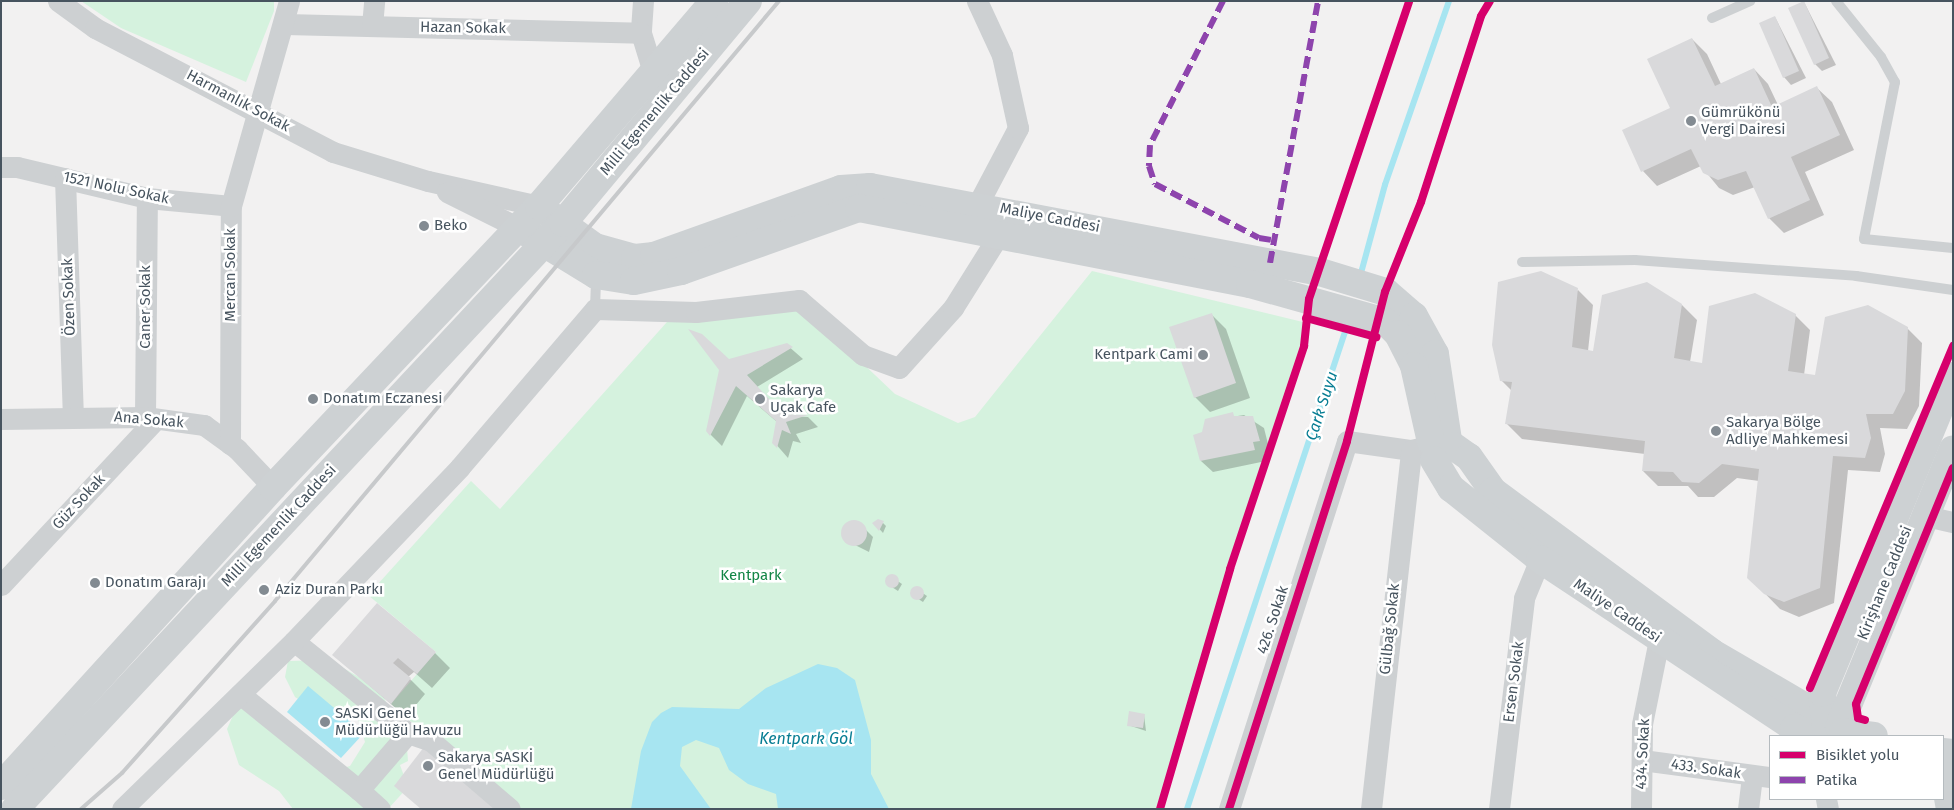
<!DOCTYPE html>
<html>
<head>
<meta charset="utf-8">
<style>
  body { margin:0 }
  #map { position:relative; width:1954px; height:810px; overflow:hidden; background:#f2f1f1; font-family:"Fira Sans",sans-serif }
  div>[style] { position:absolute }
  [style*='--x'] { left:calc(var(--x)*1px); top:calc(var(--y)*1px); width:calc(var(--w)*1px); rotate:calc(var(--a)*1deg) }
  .green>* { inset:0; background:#d5f2de }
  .water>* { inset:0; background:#a7e5f1 }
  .shadow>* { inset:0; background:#0003 }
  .stream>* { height:5.5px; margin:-2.75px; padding:0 2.75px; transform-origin:2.75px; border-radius:2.75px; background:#a7e5f1 }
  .building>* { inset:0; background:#d9d9db }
  .round { border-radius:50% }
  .lane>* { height:10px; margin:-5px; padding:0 5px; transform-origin:5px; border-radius:5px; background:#cdd0d2 }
  .street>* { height:21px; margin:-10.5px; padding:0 10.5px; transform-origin:10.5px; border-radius:10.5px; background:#cdd0d2 }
  .secondary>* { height:28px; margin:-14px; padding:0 14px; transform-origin:14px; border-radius:14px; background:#cdd1d3 }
  .rail>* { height:4px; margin:-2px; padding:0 2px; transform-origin:2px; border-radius:2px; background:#c7c9cb }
  .quiet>* { height:6px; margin-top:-3px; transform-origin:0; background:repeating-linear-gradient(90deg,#8e44ad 0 12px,transparent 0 18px) }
  .cycleway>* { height:8px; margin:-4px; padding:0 4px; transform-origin:4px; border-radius:4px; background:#d6006c }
  .dots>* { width:14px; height:14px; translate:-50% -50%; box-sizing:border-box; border:2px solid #fff; border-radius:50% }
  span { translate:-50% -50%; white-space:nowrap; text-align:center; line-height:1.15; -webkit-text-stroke:5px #fff; paint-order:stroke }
  .street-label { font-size:15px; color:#47545f }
  .poi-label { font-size:15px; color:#47545f }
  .left { translate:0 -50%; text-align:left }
  .right { translate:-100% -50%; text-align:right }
  .park-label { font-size:15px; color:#128546 }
  .water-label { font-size:16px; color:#077d93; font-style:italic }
  .frame { position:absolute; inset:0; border:2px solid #47545f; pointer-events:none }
  .legend { position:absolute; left:1769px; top:735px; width:175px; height:65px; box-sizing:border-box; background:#fff; border:1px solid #b5bbbf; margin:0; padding:6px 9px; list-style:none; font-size:15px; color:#47545f }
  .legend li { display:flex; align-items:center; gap:10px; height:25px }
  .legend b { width:25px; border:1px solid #b5bbbf }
</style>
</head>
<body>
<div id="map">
  <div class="green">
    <div style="clip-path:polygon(81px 1px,274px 1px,274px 11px,246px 82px,121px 28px)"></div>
    <div style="clip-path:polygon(1092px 271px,1311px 324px,1230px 569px,1160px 809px,510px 809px,391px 704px,436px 652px,368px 595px,471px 481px,500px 509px,675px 313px,796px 300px,895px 394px,958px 423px,975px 417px)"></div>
    <div style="clip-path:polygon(329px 660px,380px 689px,407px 748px,408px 761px,400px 765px,408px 787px,388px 809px,293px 809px,279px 791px,239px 765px,227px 729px,238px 704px,328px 772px,350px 766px,365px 742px,355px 709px,347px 717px,322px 715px,295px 697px,285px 677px,288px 661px)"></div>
  </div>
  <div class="water">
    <div style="clip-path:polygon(818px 664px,837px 668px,855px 680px,871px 740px,871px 774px,889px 809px,778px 809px,776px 794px,748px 784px,729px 770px,719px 748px,696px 740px,682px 747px,680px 766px,711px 809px,631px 809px,641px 751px,652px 722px,661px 713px,672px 707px,739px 709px,766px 688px)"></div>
    <div style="clip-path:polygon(308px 686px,364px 733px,341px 758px,287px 712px)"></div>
  </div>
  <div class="shadow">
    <div style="clip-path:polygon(1804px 2px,1836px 65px,1822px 71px,1815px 64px)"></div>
    <div style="clip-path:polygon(1775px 17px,1806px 78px,1791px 85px,1784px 77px)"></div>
    <div style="clip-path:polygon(1692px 39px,1707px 54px,1721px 84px,1754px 69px,1768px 84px,1778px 105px,1817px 88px,1832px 102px,1854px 150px,1805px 172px,1824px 215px,1784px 233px,1769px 218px,1755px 187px,1733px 195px,1719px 188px,1701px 166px,1657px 186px,1643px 171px,1671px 109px)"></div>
    <div style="clip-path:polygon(1578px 290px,1593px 305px,1588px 351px,1594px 352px,1682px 305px,1697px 320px,1690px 362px,1703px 365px,1795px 315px,1810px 330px,1804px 375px,1816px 377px,1907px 328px,1922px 343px,1919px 406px,1907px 429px,1880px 428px,1885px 454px,1880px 472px,1848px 470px,1834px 603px,1799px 617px,1780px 609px,1749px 577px,1759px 481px,1737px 478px,1714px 497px,1698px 497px,1688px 486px,1658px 486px,1643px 471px,1645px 454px,1522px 439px,1507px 424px,1512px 391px,1501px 380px)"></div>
    <div style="clip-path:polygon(1211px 314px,1226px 329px,1250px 398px,1210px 412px,1195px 397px)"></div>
    <div style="clip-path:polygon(787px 345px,803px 359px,757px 387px,783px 416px,808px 417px,818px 427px,796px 434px,801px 443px,793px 441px,788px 458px,774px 442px,777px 422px,747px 396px,722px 446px,707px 431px,728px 361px)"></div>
    <div style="clip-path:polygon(1244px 415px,1264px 428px,1270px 452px,1264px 453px,1266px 461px,1213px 472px,1201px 461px,1194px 436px,1203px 433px,1206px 421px)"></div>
    <div style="clip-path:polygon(859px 523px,873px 537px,869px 552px,845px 540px,842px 530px,847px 524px)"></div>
    <div style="clip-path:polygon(883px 523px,886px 526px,883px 533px,875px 524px)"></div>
    <div style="clip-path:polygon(890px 576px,902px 584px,898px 591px,887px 584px)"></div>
    <div style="clip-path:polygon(915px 588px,927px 596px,923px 602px,912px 595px)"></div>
    <div style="clip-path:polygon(435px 653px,450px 668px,432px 688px,414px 672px,408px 677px,425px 694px,406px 717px,334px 655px)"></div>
    <div style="clip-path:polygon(1144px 715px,1146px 731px,1128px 725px)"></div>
  </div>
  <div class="stream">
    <div style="--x:1360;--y:277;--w:95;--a:-74.8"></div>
    <div style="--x:1385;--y:185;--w:195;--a:-70.8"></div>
    <div style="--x:1187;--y:809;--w:515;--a:-71.67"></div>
  </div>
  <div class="building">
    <div style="clip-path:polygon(1804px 1px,1829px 58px,1814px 65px,1788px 8px)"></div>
    <div style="clip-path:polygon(1775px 16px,1799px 71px,1783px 78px,1759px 23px)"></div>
    <div style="clip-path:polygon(1692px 38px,1715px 86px,1754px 68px,1772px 107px,1817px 86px,1840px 135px,1791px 157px,1810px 200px,1768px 219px,1746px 171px,1718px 180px,1703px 173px,1691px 149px,1641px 172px,1622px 130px,1670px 108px,1647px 59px)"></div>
    <div style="clip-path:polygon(1541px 271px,1578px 288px,1572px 347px,1593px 351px,1602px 295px,1647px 282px,1682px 304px,1674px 358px,1702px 363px,1709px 306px,1755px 293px,1796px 314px,1788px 371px,1815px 375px,1825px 317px,1868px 305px,1908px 327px,1905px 391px,1893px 414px,1866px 414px,1871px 438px,1865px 458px,1833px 456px,1820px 588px,1784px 602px,1764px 594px,1747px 578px,1759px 469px,1722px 464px,1699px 483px,1682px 482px,1673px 472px,1642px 471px,1645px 441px,1505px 424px,1512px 382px,1500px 381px,1492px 345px,1498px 282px)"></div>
    <div style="clip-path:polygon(1212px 313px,1236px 383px,1194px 398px,1169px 327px)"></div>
    <div style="clip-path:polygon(688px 329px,702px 334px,729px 359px,787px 343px,793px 347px,747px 375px,783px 414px,808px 415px,786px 422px,791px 434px,782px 430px,777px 448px,772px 443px,776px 421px,736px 386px,710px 436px,706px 431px,719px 370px)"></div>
    <div style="clip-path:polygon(1233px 412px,1234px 416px,1253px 416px,1260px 441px,1253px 442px,1255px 450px,1200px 461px,1193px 435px,1202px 432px,1205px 419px)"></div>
    <div style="clip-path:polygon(878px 519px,884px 521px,879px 531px,872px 523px)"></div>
    <div class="round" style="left:841px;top:520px;width:26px;height:26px"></div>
    <div class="round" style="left:885px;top:574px;width:14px;height:14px"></div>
    <div class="round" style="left:910px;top:586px;width:14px;height:14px"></div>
    <div style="clip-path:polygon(377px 603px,436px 652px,417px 674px,398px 658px,393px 663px,411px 678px,391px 704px,332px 655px)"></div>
    <div style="clip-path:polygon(1129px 711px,1145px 714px,1143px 728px,1127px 726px)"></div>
    <div style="clip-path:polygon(424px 747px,501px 809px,421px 809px,394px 786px)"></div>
  </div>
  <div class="lane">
    <div style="--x:1836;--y:1;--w:72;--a:51.2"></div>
    <div style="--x:1881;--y:57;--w:29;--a:61"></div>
    <div style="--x:1895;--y:82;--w:160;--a:101.2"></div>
    <div style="--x:1864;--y:239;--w:89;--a:5.8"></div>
    <div style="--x:1712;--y:18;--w:42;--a:-24.1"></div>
    <div style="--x:1522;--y:262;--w:113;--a:-1"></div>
    <div style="--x:1635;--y:260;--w:222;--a:4.1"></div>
    <div style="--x:1856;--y:276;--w:98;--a:8.2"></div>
    <div style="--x:595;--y:309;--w:34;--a:-88"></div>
  </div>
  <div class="street">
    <div style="--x:58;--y:1;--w:46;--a:36.1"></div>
    <div style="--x:95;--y:28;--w:268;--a:27.5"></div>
    <div style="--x:333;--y:152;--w:99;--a:17"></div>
    <div style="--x:428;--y:181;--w:114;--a:12.7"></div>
    <div style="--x:643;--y:1;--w:32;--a:94"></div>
    <div style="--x:641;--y:33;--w:41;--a:72.9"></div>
    <div style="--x:285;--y:24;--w:356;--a:1.4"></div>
    <div style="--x:372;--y:26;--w:25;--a:-85"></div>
    <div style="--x:1;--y:167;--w:16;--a:0"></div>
    <div style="--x:17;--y:167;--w:134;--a:13.4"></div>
    <div style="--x:147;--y:198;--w:84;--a:5.4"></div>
    <div style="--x:65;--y:178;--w:238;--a:88.1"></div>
    <div style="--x:447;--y:192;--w:80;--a:26.6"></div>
    <div style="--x:970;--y:219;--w:103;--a:-62.2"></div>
    <div style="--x:1018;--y:128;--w:75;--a:-102.4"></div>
    <div style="--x:1002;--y:55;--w:60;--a:-114.8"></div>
    <div style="--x:145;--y:417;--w:219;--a:-89.5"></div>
    <div style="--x:1;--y:419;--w:144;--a:-0.8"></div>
    <div style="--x:145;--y:417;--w:60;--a:7.7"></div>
    <div style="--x:204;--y:425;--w:41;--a:36"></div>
    <div style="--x:237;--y:449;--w:52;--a:46.5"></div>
    <div style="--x:230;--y:444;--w:238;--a:-89.8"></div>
    <div style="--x:231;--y:206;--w:213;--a:-74.2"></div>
    <div style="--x:1926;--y:516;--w:28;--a:13"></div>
    <div style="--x:1;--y:585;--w:227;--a:-47"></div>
    <div style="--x:240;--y:694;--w:153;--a:38.9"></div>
    <div style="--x:359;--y:790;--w:75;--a:-49.3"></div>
    <div style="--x:408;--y:733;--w:146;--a:-141.1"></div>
    <div style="--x:408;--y:733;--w:24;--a:19"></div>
    <div style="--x:431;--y:741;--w:104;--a:40.7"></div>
    <div style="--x:1642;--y:760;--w:129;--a:7.6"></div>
    <div style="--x:359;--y:790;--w:28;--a:42"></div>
    <div style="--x:1943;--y:792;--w:17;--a:80"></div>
    <div style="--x:1826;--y:799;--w:10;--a:79"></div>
    <div style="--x:122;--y:809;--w:240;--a:-44.3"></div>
    <div style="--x:294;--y:641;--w:240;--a:-46.3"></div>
    <div style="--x:460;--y:467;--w:208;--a:-49.5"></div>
    <div style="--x:595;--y:309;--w:101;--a:1.7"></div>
    <div style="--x:696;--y:312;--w:104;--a:-6.6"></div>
    <div style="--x:799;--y:300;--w:84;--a:40.7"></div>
    <div style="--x:863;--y:355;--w:38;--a:20"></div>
    <div style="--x:899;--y:368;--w:81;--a:-48"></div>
    <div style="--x:953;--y:308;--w:89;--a:-57.9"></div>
    <div style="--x:1229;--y:809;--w:386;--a:-72.2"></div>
    <div style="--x:1347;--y:441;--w:65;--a:8"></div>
    <div style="--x:1411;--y:450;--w:18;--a:-13"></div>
    <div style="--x:1371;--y:809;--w:361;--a:-83.6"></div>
    <div style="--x:1499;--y:809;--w:212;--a:-83.2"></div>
    <div style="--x:1524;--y:598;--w:42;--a:-67.7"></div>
    <div style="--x:1641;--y:809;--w:85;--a:-89.3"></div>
    <div style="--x:1642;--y:724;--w:86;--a:-78.6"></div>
    <div style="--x:1748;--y:809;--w:34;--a:-83"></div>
  </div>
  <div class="secondary">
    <div style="--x:548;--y:213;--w:58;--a:35.9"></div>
    <div style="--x:595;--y:247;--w:41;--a:15.4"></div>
    <div style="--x:635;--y:258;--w:19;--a:-6"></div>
    <div style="--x:654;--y:256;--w:199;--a:-19.7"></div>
    <div style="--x:841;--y:189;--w:29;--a:-4"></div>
    <div style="--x:870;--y:187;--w:458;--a:10.7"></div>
    <div style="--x:1320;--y:272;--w:69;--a:16.9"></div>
    <div style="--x:1386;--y:292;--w:37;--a:41"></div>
    <div style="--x:1414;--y:316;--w:43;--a:61.1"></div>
    <div style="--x:1435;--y:354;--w:87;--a:81.4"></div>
    <div style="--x:529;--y:234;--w:79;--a:31.5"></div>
    <div style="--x:596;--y:275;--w:38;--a:9"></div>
    <div style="--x:634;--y:281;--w:48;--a:-12"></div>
    <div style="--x:681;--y:271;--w:189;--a:-19.5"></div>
    <div style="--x:859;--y:208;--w:398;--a:11"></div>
    <div style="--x:1250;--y:284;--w:141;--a:15.6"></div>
    <div style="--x:1386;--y:322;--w:17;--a:45"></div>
    <div style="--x:1398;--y:334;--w:36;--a:63"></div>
    <div style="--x:1414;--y:366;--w:78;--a:77.4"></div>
    <div style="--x:1453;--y:446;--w:19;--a:35"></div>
    <div style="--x:1469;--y:457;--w:42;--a:54.8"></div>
    <div style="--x:1493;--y:491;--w:271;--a:36.4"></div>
    <div style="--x:1711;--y:652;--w:105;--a:30.2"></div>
    <div style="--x:1802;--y:705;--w:32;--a:44"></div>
    <div style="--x:1434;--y:460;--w:33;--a:59"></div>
    <div style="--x:1451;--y:488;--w:114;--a:38.6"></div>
    <div style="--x:1540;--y:559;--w:305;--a:33.6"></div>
    <div style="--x:1794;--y:728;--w:27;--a:17"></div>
    <div style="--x:1826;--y:726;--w:33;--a:-97"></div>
    <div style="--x:1822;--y:693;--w:343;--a:-67.5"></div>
    <div style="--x:1839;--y:727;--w:300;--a:-67.7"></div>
    <div style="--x:1843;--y:732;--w:31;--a:7"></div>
    <div style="--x:1943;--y:752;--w:10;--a:6"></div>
    <div style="--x:1943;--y:776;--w:10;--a:6"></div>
    <div style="--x:1;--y:786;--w:404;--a:-47.7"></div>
    <div style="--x:273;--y:487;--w:387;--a:-46.6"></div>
    <div style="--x:539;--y:206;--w:270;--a:-49.5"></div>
    <div style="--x:15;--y:809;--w:802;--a:-46.92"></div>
    <div style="--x:563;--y:223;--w:289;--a:-50.2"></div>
  </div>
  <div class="rail">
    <div style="--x:81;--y:809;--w:55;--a:-41.3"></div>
    <div style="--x:122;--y:773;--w:230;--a:-48.3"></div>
    <div style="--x:275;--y:601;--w:784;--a:-49.97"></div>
  </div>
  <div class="quiet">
    <div style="--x:1223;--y:1;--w:161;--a:116.9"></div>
    <div style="--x:1150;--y:145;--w:21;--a:93"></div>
    <div style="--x:1149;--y:166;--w:19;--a:72"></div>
    <div style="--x:1155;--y:184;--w:117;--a:27.4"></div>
    <div style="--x:1259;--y:238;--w:12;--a:9"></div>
    <div style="--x:1270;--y:263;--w:266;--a:-79.6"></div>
  </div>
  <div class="cycleway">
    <div style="--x:1306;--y:318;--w:73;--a:15.2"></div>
    <div style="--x:1810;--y:688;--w:371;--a:-67.3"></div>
    <div style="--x:1865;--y:720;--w:7;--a:-164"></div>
    <div style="--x:1858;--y:718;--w:14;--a:-98"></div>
    <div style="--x:1856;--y:704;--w:255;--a:-67.7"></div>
    <div style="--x:1160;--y:809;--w:250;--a:-73.7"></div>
    <div style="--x:1230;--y:569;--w:235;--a:-71.6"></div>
    <div style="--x:1304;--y:346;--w:47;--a:-83.9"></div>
    <div style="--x:1309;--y:299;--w:314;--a:-71.4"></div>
    <div style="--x:1229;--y:809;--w:386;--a:-72.2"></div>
    <div style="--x:1347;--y:441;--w:154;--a:-75.7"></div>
    <div style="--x:1385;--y:292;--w:97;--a:-68.2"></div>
    <div style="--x:1421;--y:202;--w:195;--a:-72.1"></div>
    <div style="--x:1481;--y:16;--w:17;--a:-59"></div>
  </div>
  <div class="dots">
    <div style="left:1691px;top:121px;background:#838b92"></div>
    <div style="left:424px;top:226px;background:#838b92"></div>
    <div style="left:1203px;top:355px;background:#838b92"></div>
    <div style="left:313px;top:399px;background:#838b92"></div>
    <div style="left:760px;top:399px;background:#838b92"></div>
    <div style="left:1716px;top:431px;background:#838b92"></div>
    <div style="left:95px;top:583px;background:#838b92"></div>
    <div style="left:264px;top:590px;background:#838b92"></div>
    <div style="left:325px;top:722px;background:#838b92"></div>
    <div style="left:428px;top:766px;background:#838b92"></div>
  </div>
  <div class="street-label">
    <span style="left:463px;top:28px;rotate:1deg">Hazan Sokak</span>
    <span style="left:238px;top:101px;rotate:28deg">Harmanlık Sokak</span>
    <span style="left:655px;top:112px;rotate:-50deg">Milli Egemenlik Caddesi</span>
    <span style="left:116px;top:188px;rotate:12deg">1521 Nolu Sokak</span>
    <span style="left:1050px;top:218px;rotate:11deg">Maliye Caddesi</span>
    <span style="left:231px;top:275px;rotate:-90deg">Mercan Sokak</span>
    <span style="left:69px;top:297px;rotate:-92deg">Özen Sokak</span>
    <span style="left:146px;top:307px;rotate:-90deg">Caner Sokak</span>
    <span style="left:149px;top:420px;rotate:5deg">Ana Sokak</span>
    <span style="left:79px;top:502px;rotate:-47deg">Güz Sokak</span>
    <span style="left:279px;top:526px;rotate:-47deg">Milli Egemenlik Caddesi</span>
    <span style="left:1885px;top:583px;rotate:-68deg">Kirişhane Caddesi</span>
    <span style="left:1617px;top:611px;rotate:34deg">Maliye Caddesi</span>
    <span style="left:1273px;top:620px;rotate:-72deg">426. Sokak</span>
    <span style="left:1390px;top:629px;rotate:-84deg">Gülbağ Sokak</span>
    <span style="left:1514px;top:682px;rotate:-83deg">Ersen Sokak</span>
    <span style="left:1643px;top:754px;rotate:-87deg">434. Sokak</span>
    <span style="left:1706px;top:769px;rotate:8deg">433. Sokak</span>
  </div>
  <div class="poi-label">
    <span class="left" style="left:1701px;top:121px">Gümrükönü<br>Vergi Dairesi</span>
    <span class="left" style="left:434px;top:226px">Beko</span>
    <span class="right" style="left:1193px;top:355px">Kentpark Cami</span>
    <span class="left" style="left:770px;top:399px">Sakarya<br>Uçak Cafe</span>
    <span class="left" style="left:323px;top:399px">Donatım Eczanesi</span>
    <span class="left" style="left:1726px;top:431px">Sakarya Bölge<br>Adliye Mahkemesi</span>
    <span class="left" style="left:105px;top:583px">Donatım Garajı</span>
    <span class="left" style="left:275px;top:590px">Aziz Duran Parkı</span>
    <span class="left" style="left:335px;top:722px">SASKİ Genel<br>Müdürlüğü Havuzu</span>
    <span class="left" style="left:438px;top:766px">Sakarya SASKİ<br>Genel Müdürlüğü</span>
  </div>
  <div class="park-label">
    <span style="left:751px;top:576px">Kentpark</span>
  </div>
  <div class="water-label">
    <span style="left:1322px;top:406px;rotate:-72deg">Çark Suyu</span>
    <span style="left:806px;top:739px">Kentpark Göl</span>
  </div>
  <div class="frame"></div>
  <ul class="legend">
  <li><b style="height:6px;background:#d6006c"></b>Bisiklet yolu</li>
  <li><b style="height:6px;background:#8e44ad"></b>Patika</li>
  </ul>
</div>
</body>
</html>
